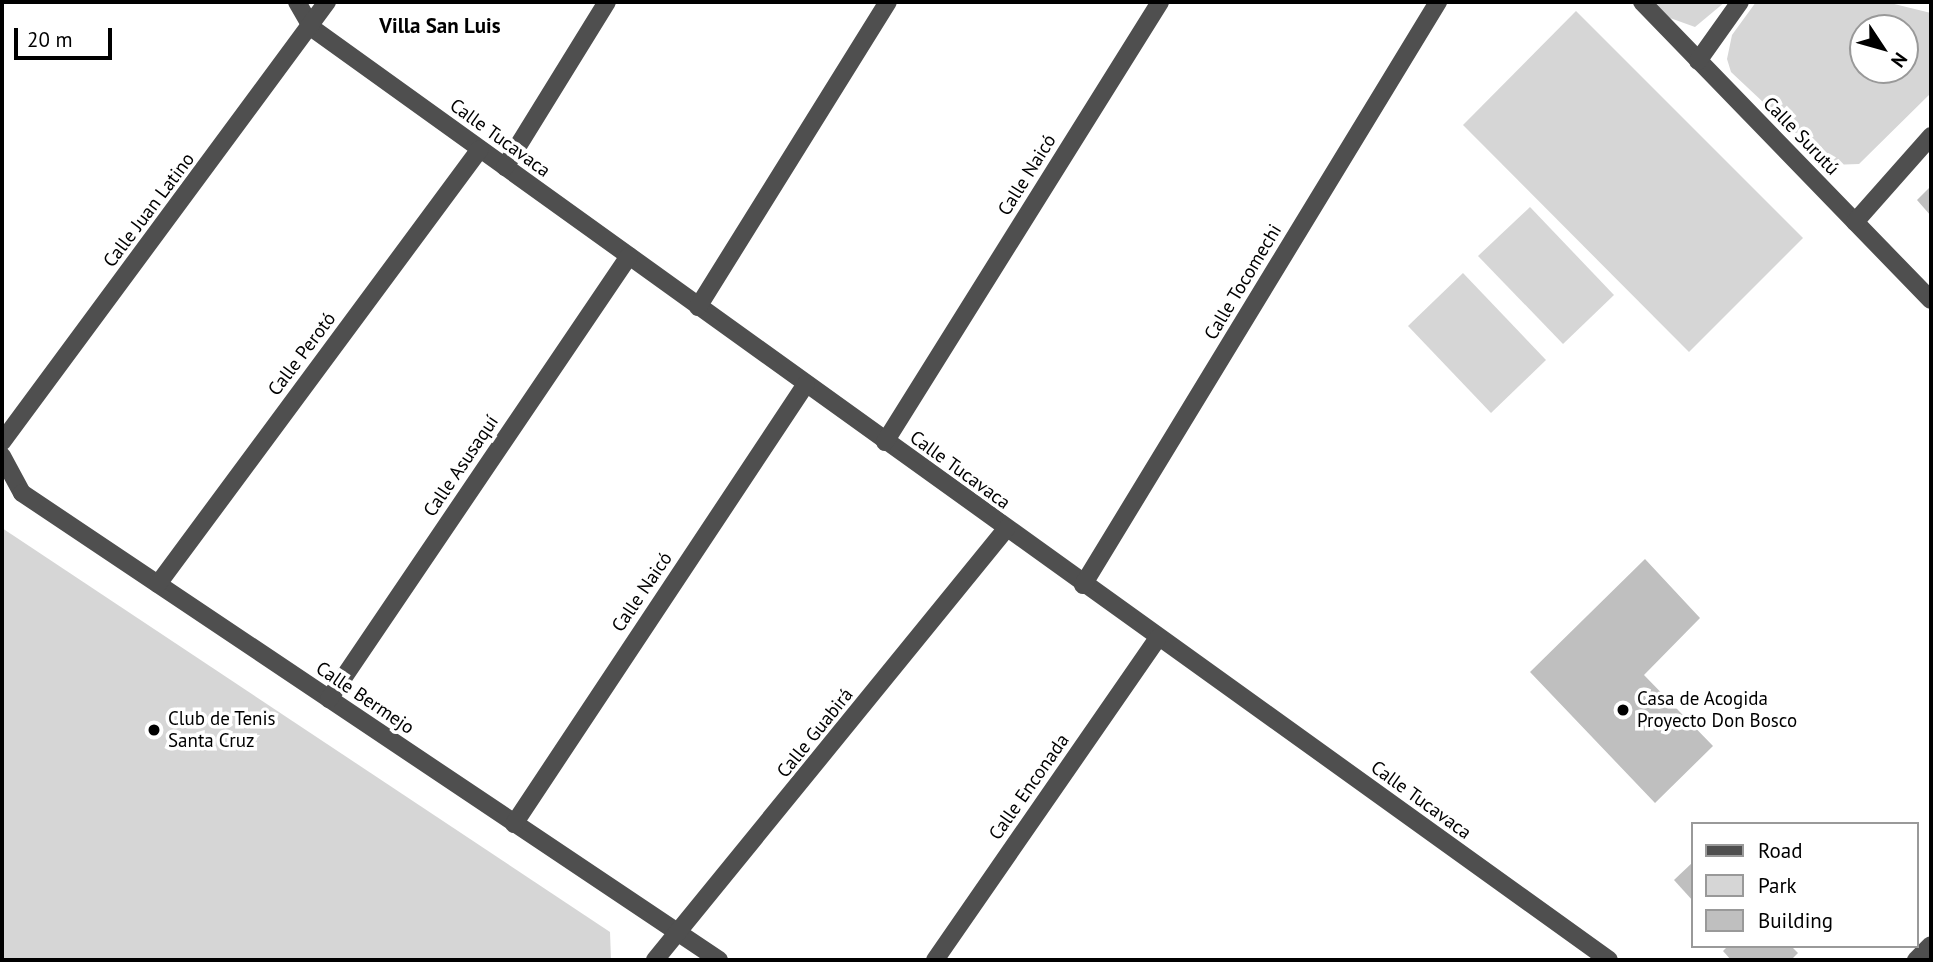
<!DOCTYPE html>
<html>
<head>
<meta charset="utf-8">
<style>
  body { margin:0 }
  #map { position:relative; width:1933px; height:962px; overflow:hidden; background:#fff; font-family:"PT Sans",sans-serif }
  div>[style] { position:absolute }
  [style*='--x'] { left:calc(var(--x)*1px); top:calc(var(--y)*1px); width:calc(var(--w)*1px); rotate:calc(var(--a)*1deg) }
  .green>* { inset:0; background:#d6d6d6 }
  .building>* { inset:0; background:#bfbfbf }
  .minor>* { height:18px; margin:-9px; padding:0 9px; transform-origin:9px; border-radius:9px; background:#4f4f4f }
  .dots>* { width:19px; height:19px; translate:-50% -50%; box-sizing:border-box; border:4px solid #fff; border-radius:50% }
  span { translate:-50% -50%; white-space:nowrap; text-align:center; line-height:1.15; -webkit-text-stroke:7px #fff; paint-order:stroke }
  .street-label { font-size:19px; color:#000 }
  .poi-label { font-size:19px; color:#000 }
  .left { translate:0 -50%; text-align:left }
  .neighbourhood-label { font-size:21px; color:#000; font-weight:700 }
  .frame { position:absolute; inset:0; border:4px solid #000; pointer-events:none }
  .legend { position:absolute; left:1691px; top:822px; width:228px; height:126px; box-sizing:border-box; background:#fff; border:2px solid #999; margin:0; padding:9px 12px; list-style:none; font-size:21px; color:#000 }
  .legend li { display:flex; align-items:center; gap:14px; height:35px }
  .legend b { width:35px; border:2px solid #999 }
  .north { position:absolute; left:1849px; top:14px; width:70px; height:70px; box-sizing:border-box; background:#fff; border:2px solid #999; border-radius:50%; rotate:126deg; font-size:19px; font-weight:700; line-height:28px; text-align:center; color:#000 }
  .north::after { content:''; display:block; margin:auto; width:24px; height:32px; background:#000; clip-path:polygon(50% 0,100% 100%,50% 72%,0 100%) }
  .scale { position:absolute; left:14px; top:28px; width:98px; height:32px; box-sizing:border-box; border:4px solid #000; border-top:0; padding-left:9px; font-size:21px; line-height:24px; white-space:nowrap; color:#000; -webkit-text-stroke:5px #fff; paint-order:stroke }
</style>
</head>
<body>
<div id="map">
  <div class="green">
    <div style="clip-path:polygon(1651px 2px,1725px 2px,1695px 27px,1670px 18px)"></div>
    <div style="clip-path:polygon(evenodd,1756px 2px,1886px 2px,1931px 13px,1931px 93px,1859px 164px,1830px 165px,1731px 72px,1727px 59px,1732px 35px,1756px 2px,1863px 28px,1905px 28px,1905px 70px,1863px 70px,1863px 28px)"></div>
    <div style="clip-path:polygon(1576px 11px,1803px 238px,1689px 352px,1463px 125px)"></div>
    <div style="clip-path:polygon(1530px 207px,1614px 295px,1563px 344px,1478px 256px)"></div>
    <div style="clip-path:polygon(1463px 273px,1546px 360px,1491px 413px,1408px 326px)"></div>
    <div style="clip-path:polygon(2px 528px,610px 932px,611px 960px,2px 960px)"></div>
  </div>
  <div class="building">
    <div style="clip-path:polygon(1931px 186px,1931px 216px,1917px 200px)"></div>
    <div style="clip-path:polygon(1645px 559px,1700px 618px,1644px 675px,1713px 746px,1655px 803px,1530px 672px)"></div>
    <div style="clip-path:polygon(1693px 862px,1693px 901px,1674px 880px)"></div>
    <div style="clip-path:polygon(1728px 946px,1791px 946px,1798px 953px,1791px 960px,1731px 960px,1723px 951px)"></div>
  </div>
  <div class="minor">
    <div style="--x:297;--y:2;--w:30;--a:60"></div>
    <div style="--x:312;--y:28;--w:1597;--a:35.7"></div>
    <div style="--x:1642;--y:2;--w:415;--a:45.9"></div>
    <div style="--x:1698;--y:61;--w:72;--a:-54.6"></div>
    <div style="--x:505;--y:167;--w:194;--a:-58.3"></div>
    <div style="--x:1855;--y:222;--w:115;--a:-48.5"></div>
    <div style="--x:698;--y:307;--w:359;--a:-58.1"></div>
    <div style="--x:2;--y:442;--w:547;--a:-53.55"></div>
    <div style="--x:885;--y:442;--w:519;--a:-57.99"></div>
    <div style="--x:2;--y:456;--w:42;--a:61.6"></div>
    <div style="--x:22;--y:493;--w:839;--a:33.82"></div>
    <div style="--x:158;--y:584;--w:541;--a:-53.49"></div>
    <div style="--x:1083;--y:585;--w:683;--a:-58.66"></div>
    <div style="--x:329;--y:699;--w:535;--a:-55.89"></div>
    <div style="--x:514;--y:824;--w:528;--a:-56.43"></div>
    <div style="--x:655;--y:960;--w:556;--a:-50.84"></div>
    <div style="--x:935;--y:960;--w:392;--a:-55.3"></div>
    <div style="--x:1916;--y:960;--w:21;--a:-45"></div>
  </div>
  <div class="dots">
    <div style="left:1623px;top:710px;background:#000"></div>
    <div style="left:154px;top:730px;background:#000"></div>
  </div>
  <div class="street-label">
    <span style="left:1801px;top:136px;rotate:46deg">Calle Surutú</span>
    <span style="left:500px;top:138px;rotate:36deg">Calle Tucavaca</span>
    <span style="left:1027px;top:175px;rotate:-58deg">Calle Naicó</span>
    <span style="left:149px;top:210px;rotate:-53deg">Calle Juan Latino</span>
    <span style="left:1243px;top:282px;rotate:-59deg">Calle Tocomechi</span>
    <span style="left:302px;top:354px;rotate:-53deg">Calle Perotó</span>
    <span style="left:461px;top:466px;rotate:-56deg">Calle Asusaquí</span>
    <span style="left:960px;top:470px;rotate:36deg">Calle Tucavaca</span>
    <span style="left:642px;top:592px;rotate:-56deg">Calle Naicó</span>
    <span style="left:365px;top:698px;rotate:34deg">Calle Bermejo</span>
    <span style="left:815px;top:733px;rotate:-51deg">Calle Guabirá</span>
    <span style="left:1029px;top:787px;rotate:-55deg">Calle Enconada</span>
    <span style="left:1421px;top:800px;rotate:36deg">Calle Tucavaca</span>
  </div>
  <div class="poi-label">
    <span class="left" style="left:1637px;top:710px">Casa de Acogida<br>Proyecto Don Bosco</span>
    <span class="left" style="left:168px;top:730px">Club de Tenis<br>Santa Cruz</span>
  </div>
  <div class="neighbourhood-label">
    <span style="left:440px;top:26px">Villa San Luis</span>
  </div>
  <div class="frame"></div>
  <ul class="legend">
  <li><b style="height:9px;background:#4f4f4f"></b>Road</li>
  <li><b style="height:19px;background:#d6d6d6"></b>Park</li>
  <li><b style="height:19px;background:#bfbfbf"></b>Building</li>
  </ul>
  <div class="north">N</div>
  <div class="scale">20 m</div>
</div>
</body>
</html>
